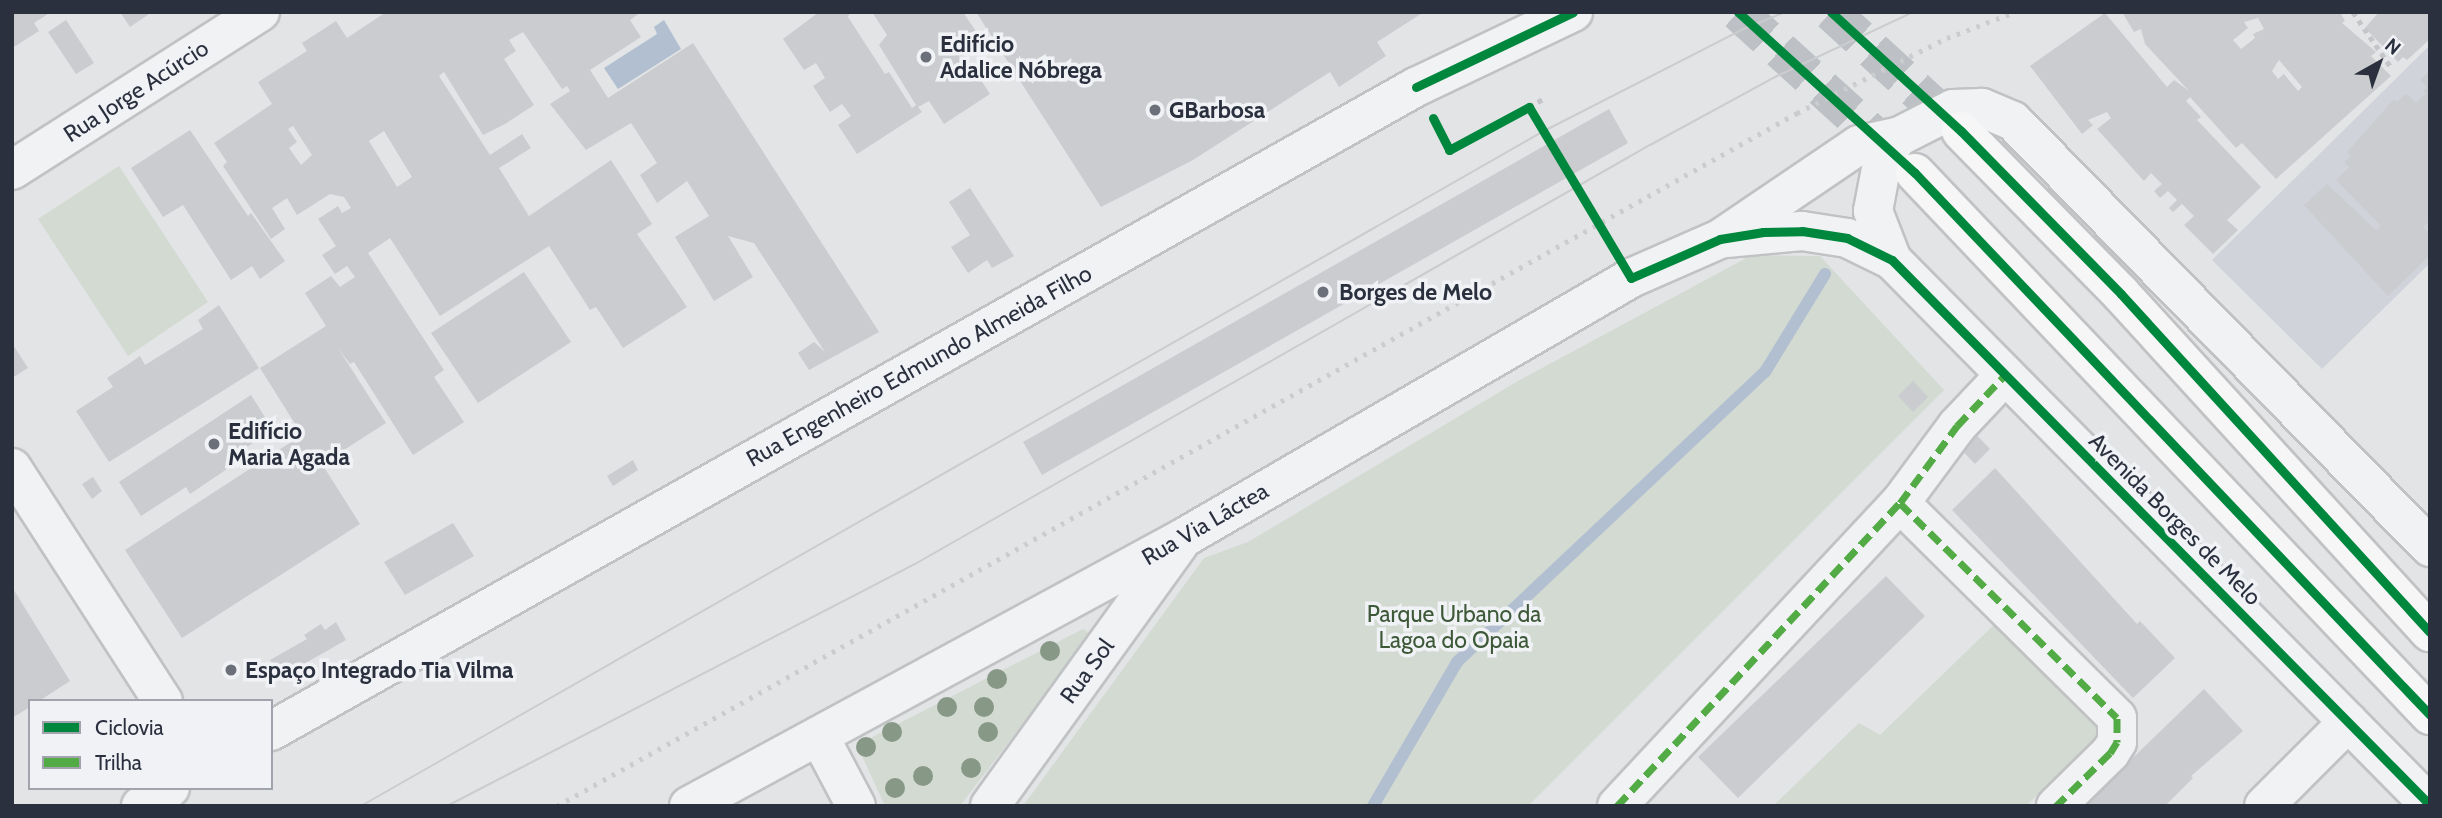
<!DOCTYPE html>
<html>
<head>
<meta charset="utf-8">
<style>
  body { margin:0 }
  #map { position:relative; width:2442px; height:818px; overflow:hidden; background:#e2e4e6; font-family:Cabin,sans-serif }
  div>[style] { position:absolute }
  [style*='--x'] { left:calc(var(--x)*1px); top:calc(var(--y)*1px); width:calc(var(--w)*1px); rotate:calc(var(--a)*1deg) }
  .built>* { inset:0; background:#d0d3d9 }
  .green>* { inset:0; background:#d2dad2 }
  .water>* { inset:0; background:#b2bfd0 }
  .stream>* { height:12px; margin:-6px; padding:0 6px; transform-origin:6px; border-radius:6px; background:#b2bfd0 }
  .building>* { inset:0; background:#cacccf }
  .major-tunnel>* { height:38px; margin-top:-19px; transform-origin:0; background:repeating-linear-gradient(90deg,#bdc0c4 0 38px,transparent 0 57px) }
  .path>* { height:4.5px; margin-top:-2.25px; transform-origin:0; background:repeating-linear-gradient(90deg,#c4c5c9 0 5px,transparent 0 10px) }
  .roads { filter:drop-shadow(2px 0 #c0c2c4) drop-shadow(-2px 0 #c0c2c4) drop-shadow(0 2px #c0c2c4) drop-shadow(0 -2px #c0c2c4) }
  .minor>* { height:38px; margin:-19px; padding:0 19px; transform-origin:19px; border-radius:19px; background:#f1f2f4 }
  .major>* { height:38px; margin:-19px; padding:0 19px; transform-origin:19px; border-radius:19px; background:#f6f6f6 }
  .tram>* { height:2px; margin:-1px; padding:0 1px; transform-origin:1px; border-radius:1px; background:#cbccce }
  .rail>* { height:5px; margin-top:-2.5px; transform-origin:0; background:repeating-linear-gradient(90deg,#cbccce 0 3.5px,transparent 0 10.5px) }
  .quiet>* { height:7px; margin-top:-3.5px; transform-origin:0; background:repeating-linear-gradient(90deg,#53ab46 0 14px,transparent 0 21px) }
  .cycleway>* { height:9px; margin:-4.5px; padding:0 4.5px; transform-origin:4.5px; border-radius:4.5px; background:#00873e }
  .trees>* { width:20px; height:20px; margin:-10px; border-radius:50%; background:#879886 }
  .dots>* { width:19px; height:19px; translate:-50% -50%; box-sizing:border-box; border:4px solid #f0f2f6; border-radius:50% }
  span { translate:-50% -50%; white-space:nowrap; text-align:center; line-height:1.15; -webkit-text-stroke:7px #f0f2f6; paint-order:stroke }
  .poi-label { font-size:23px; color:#2a303e; font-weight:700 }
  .left { translate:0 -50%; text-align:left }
  .street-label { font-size:23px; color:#2a303e }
  .park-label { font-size:23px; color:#3d5938 }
  .frame { position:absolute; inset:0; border:14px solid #2a303e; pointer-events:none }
  .legend { position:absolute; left:28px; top:699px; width:245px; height:91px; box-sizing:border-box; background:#f0f2f6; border:2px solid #a1a4ac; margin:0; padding:9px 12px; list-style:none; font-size:21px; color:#2a303e }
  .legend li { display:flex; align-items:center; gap:14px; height:35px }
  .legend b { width:35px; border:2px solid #a1a4ac }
  .north { position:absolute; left:2344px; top:28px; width:70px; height:70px; -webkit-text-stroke:5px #f0f2f6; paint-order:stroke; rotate:40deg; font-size:19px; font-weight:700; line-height:28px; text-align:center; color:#2a303e }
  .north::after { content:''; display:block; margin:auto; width:24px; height:32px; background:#2a303e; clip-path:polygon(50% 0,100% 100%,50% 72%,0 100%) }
</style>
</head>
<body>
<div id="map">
  <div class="built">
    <div style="clip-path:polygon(2430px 45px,2430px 263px,2322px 369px,2212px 260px)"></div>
  </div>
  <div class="green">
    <div style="clip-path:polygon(119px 166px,208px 302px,128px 356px,38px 219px)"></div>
    <div style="clip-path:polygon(1752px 255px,1820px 256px,1944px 390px,1528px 806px,1023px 806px,1204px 558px,1248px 542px,1518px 381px)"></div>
    <div style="clip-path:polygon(1999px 620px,2107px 726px,2026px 806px,1773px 806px,1859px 723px,1880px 735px)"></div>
    <div style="clip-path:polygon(1083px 629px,1091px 634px,960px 806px,885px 806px,857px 745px)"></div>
  </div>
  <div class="water">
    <div style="clip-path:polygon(664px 20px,681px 49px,618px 89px,604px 68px,657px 34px,654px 27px)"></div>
  </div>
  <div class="stream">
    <div style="--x:1373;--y:806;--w:167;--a:-59.7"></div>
    <div style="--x:1457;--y:662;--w:423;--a:-43.3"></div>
    <div style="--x:1765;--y:372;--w:115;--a:-58.5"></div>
  </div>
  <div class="building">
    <div style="clip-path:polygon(12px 12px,51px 12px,34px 23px,39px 31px,12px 48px)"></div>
    <div style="clip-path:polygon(120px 12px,152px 12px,130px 27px)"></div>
    <div style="clip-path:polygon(evenodd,386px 12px,641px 12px,630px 20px,641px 37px,590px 70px,608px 98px,693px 43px,879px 332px,809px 370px,798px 353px,814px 342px,825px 352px,754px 243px,728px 236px,753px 277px,714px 301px,675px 237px,709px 216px,687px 181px,657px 203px,640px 175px,657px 163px,631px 123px,586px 150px,550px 104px,570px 91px,567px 86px,562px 89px,523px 32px,509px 40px,516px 51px,504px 59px,534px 105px,505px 124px,483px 135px,444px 72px,439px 76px,490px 155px,522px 134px,531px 148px,499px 168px,529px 216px,611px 160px,652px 224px,637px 234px,687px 307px,623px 348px,596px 307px,590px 310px,549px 246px,440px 316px,390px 238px,368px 253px,444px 370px,434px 377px,464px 422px,413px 455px,354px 362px,350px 364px,338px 348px,386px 423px,322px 464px,360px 524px,182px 638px,125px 550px,302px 435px,260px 368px,326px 326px,305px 293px,331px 276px,340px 287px,355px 277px,347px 266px,335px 274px,322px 255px,336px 246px,318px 219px,338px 206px,342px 213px,351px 208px,344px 197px,330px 194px,297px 215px,287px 198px,272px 208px,285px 229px,271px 239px,223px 166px,227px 162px,214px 143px,272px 104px,258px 82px,307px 51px,302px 43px,336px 21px,347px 38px,386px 12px,293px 126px,312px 155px,301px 165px,289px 148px,297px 142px,288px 129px,293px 126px,386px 12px,384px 131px,412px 177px,397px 187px,369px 141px,384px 131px)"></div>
    <div style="clip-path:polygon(819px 12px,850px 12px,848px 17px,885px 74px,889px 72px,912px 108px,916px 105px,879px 45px,887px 35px,872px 12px,963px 12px,977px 33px,958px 45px,990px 94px,944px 124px,929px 101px,918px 107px,922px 112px,857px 154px,838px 125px,851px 116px,842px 104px,830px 112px,813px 86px,825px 78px,816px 63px,804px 70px,783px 39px)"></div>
    <div style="clip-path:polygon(976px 12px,1424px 12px,1377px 42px,1386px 56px,1339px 87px,1330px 72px,1193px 160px,1101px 207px)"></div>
    <div style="clip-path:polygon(evenodd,2122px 12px,2340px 12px,2345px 21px,2342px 23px,2376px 52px,2371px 56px,2391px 76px,2276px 179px,2242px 143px,2236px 148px,2190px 97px,2186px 101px,2201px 117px,2197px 120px,2261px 187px,2227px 220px,2238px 230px,2213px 254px,2184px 225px,2194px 216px,2182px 204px,2173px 212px,2169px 208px,2177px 200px,2168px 191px,2160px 198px,2154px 191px,2162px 184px,2151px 173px,2144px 181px,2097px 129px,2111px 118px,2107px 112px,2088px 120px,2093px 125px,2082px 134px,2030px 66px,2105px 13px,2167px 87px,2174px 80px,2189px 91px,2145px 44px,2141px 29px,2134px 32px,2122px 12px,2258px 18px,2264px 29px,2253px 34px,2255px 38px,2241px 49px,2233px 40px,2248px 28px,2244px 22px,2258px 18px,2122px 12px,2279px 60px,2302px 87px,2298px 91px,2284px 74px,2278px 79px,2272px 71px,2279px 60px)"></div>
    <div style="clip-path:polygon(2379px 12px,2430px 12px,2430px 39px,2407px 60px,2403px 57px,2398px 62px,2365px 28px)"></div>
    <div style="clip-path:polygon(66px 20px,94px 63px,76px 74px,48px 32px)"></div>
    <div style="clip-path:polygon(2430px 70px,2430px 220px,2423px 227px,2430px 233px,2430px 255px,2388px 296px,2304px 205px,2327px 184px,2376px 230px,2381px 226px,2336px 180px,2349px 167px,2344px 162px,2351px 156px,2347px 152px,2394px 99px,2397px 102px,2406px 94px,2416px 103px,2426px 94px,2423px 91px,2427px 87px,2420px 80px)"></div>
    <div style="clip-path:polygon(1609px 109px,1628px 143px,1042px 475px,1023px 442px)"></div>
    <div style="clip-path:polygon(190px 130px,248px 216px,251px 213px,285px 261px,260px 279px,252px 266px,231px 280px,183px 205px,163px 217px,131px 168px)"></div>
    <div style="clip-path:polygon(970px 188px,1014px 256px,992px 268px,987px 260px,968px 273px,951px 247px,970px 235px,949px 202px)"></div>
    <div style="clip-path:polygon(524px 272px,571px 342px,478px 403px,431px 333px)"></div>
    <div style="clip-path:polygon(219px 305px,259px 368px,109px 462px,76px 411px,113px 387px,107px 378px,130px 363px,140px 356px,145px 365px,203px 329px,198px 320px)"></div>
    <div style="clip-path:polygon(12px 343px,28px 368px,12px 378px)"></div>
    <div style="clip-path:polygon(1913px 381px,1928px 397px,1913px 412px,1898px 396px)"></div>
    <div style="clip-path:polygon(251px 395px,273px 430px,229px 459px,233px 465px,190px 494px,186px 487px,141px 516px,119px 482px)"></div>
    <div style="clip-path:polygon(1968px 426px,1990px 449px,1975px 464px,1953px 441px)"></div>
    <div style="clip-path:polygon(633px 460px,638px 470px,613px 486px,607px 476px)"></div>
    <div style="clip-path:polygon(1995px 468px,2137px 624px,2140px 621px,2175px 658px,2133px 698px,1952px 510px)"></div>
    <div style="clip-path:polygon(93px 477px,102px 491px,92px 499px,82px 484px)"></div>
    <div style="clip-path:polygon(453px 523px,474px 556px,405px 595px,384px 562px)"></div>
    <div style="clip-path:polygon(1886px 576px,1925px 616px,1738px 798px,1698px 757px)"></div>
    <div style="clip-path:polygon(12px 587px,70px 681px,39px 701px,30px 701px,30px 707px,12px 718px)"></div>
    <div style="clip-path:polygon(336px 622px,346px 640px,281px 677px,270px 660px,307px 639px,304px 635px,321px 624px,325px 630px)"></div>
    <div style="clip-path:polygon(2204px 689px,2243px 731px,2191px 776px,2193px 778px,2165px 806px,2083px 806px)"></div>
  </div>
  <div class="major-tunnel">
    <div style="--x:1738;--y:12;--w:219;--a:42.2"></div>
    <div style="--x:1831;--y:12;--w:176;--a:42.5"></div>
  </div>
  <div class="path">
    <div style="--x:2353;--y:12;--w:67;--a:55.4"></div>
    <div style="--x:1529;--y:107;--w:16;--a:-30"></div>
    <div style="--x:1435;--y:122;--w:31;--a:63"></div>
    <div style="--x:1449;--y:150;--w:91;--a:-28.3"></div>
    <div style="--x:1529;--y:107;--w:159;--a:59.4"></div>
  </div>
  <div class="roads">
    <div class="minor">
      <div style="--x:12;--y:170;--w:294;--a:-32.5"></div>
      <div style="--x:1726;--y:238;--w:76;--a:-5.3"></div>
      <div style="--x:1802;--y:231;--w:46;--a:8.8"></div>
      <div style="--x:1847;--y:238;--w:50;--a:26.1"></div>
      <div style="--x:12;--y:468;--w:278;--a:57.1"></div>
      <div style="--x:1900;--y:503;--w:305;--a:44.7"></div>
      <div style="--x:2117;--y:718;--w:24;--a:90"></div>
      <div style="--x:2117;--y:742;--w:13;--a:122"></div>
      <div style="--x:2110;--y:753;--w:76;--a:135.5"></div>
      <div style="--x:2430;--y:547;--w:596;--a:-134.39"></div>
      <div style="--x:2013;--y:121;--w:34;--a:-157"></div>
      <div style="--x:1982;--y:108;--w:29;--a:178"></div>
      <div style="--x:1953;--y:109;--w:62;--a:153"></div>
      <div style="--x:1898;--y:137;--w:26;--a:126"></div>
      <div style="--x:1883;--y:158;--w:54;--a:100.7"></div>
      <div style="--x:1873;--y:211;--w:53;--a:68.8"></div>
      <div style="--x:1892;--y:260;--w:766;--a:45.37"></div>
      <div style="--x:271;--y:731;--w:1314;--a:-29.36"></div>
      <div style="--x:1416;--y:87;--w:174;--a:-25.5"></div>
      <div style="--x:819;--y:736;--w:79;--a:62.1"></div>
      <div style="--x:141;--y:806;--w:34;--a:-32"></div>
      <div style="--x:689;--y:806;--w:564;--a:-28.47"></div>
      <div style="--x:1185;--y:537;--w:516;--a:-30.14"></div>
      <div style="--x:1631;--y:278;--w:97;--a:-23.7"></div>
      <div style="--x:1720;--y:239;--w:168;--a:-34.1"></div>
      <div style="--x:1859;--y:145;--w:40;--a:-12"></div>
      <div style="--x:990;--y:806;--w:323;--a:-54.2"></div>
      <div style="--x:1617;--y:806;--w:415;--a:-47"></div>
      <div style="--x:1900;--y:503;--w:96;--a:-53.5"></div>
      <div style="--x:1957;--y:426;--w:70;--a:-46.7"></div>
      <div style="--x:2264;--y:806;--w:119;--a:-45"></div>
    </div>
    <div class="major">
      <div style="--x:1961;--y:131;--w:228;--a:45.5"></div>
      <div style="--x:2121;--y:294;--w:458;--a:47.6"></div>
      <div style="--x:1915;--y:173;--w:748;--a:46.46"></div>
    </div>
  </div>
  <div class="tram">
    <div style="--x:361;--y:806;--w:1362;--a:-29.71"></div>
    <div style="--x:1544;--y:131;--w:221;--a:-27.1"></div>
    <div style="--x:1741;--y:30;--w:48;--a:-22.2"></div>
    <div style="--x:447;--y:806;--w:527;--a:-27.34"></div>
    <div style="--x:915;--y:564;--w:846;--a:-29.69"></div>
    <div style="--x:1650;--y:145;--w:142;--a:-28.5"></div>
    <div style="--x:1775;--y:77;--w:153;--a:-25.2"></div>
  </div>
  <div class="rail">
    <div style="--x:557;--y:806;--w:1421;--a:-29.2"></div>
    <div style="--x:1797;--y:113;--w:168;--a:-26.6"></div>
    <div style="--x:1947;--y:38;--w:73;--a:-20.9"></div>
  </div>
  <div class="quiet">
    <div style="--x:1900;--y:503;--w:305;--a:44.7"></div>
    <div style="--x:2117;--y:718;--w:24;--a:90"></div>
    <div style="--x:2117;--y:742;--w:13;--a:122"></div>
    <div style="--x:2110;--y:753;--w:76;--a:135.5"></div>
    <div style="--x:1617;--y:806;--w:415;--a:-47"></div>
    <div style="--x:1900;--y:503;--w:96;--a:-53.5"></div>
    <div style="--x:1957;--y:426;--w:70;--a:-46.7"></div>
  </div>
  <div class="cycleway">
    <div style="--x:1738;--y:12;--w:239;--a:42.3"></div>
    <div style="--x:1915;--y:173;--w:748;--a:46.46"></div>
    <div style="--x:1831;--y:12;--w:176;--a:42.5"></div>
    <div style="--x:1961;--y:131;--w:228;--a:45.5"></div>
    <div style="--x:2121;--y:294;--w:458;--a:47.6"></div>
    <div style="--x:1416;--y:87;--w:174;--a:-25.5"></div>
    <div style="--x:1433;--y:118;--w:36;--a:63"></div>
    <div style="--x:1449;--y:150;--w:91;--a:-28.3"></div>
    <div style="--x:1529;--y:107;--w:199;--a:59.2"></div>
    <div style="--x:1631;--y:278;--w:97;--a:-23.7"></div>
    <div style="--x:1720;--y:239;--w:44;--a:-9.2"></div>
    <div style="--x:1763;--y:232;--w:39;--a:-1"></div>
    <div style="--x:1802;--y:231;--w:46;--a:8.8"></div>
    <div style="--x:1847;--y:238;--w:50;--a:26.1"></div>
    <div style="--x:1892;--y:260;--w:766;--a:45.37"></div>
  </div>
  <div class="trees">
    <div style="left:1050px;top:651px"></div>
    <div style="left:997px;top:679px"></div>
    <div style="left:947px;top:707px"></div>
    <div style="left:984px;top:707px"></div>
    <div style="left:892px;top:732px"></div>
    <div style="left:988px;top:732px"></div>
    <div style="left:866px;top:747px"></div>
    <div style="left:971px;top:768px"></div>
    <div style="left:923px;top:776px"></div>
    <div style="left:895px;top:788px"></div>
  </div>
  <div class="dots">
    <div style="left:926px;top:57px;background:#6a6f79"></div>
    <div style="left:1155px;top:110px;background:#6a6f79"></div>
    <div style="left:1323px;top:292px;background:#6a6f79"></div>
    <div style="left:214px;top:444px;background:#6a6f79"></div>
    <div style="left:231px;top:670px;background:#6a6f79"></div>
  </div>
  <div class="poi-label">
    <span class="left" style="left:940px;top:57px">Edifício<br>Adalice Nóbrega</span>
    <span class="left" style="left:1169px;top:110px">GBarbosa</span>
    <span class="left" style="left:1339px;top:292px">Borges de Melo</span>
    <span class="left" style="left:228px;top:444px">Edifício<br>Maria Agada</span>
    <span class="left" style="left:245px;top:670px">Espaço Integrado Tia Vilma</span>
  </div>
  <div class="street-label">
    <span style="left:136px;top:91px;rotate:-33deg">Rua Jorge Acúrcio</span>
    <span style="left:919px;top:366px;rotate:-29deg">Rua Engenheiro Edmundo Almeida Filho</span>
    <span style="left:2175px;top:519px;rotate:45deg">Avenida Borges de Melo</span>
    <span style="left:1205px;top:524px;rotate:-30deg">Rua Via Láctea</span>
    <span style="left:1087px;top:671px;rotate:-54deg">Rua Sol</span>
  </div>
  <div class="park-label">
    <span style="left:1454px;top:627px">Parque Urbano da<br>Lagoa do Opaia</span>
  </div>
  <div class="frame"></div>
  <ul class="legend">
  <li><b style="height:9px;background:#00873e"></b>Ciclovia</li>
  <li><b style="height:9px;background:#53ab46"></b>Trilha</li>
  </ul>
  <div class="north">N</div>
</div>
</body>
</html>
